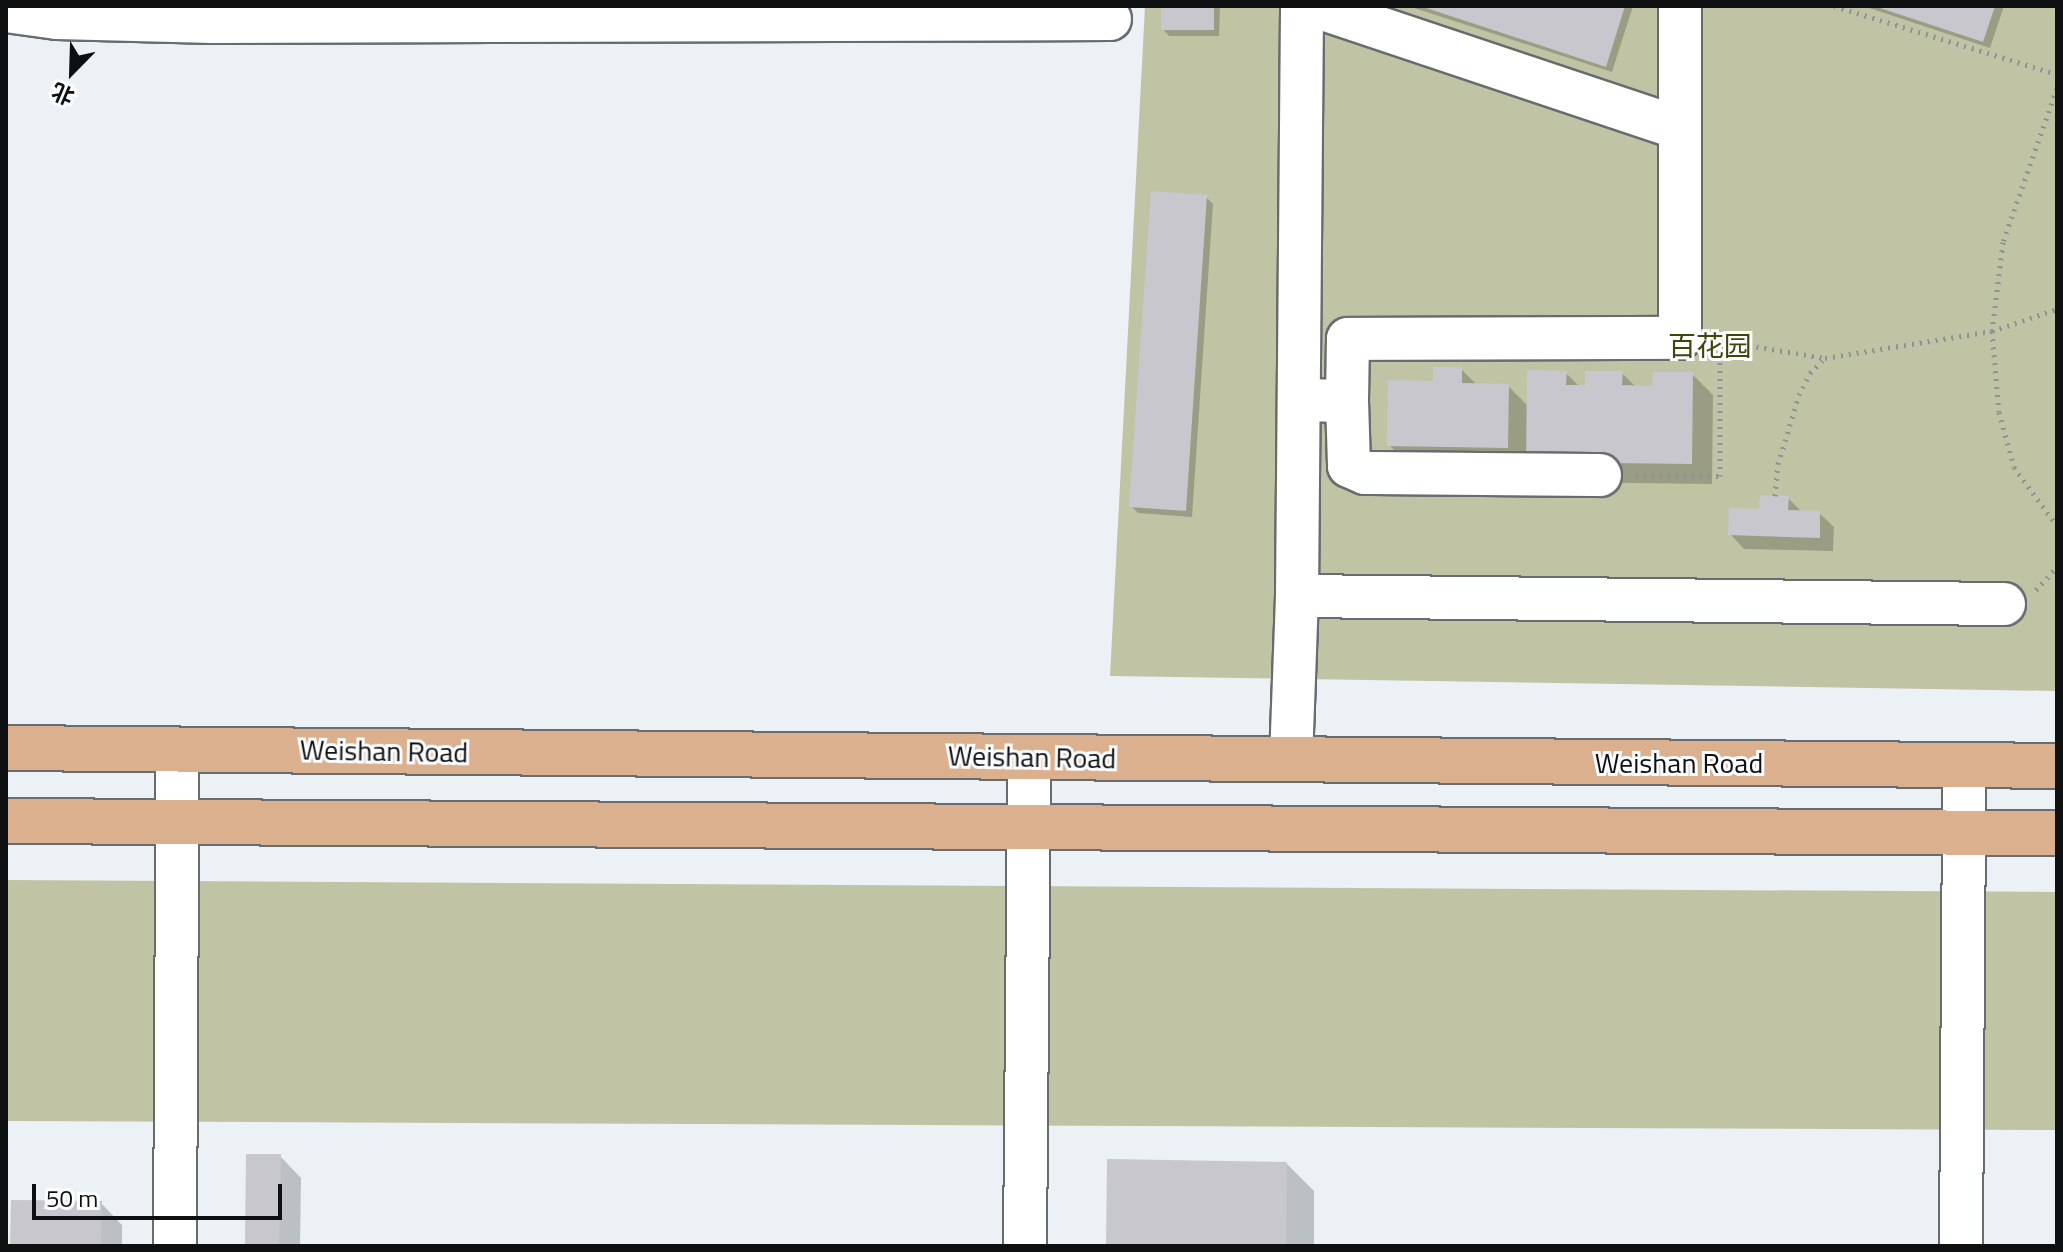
<!DOCTYPE html>
<html>
<head>
<meta charset="utf-8">
<style>
  body { margin:0 }
  #map { position:relative; width:2063px; height:1252px; overflow:hidden; background:#ebf1f5; font-family:"Titillium Web","Noto Sans SC",sans-serif }
  div>[style] { position:absolute }
  [style*='--x'] { left:calc(var(--x)*1px); top:calc(var(--y)*1px); width:calc(var(--w)*1px); rotate:calc(var(--a)*1deg) }
  .green>* { inset:0; background:#c1c4a4 }
  .shadow>* { inset:0; background:#0003 }
  .building>* { inset:0; background:#c8c7cd }
  .path>* { height:5px; margin-top:-2.5px; transform-origin:0; background:repeating-linear-gradient(90deg,#8e9396 0 2px,transparent 0 8px) }
  .roads { filter:drop-shadow(2px 0 #676c6f) drop-shadow(-2px 0 #676c6f) drop-shadow(0 2px #676c6f) drop-shadow(0 -2px #676c6f) }
  .minor>* { height:42px; margin:-21px; padding:0 21px; transform-origin:21px; border-radius:21px; background:#fff }
  .major>* { height:44px; margin:-22px; padding:0 22px; transform-origin:22px; border-radius:22px; background:#dab08f }
  span { translate:-50% -50%; white-space:nowrap; text-align:center; line-height:1.15; -webkit-text-stroke:6px #fcfdfe; paint-order:stroke }
  .park-label { font-size:28px; color:#42440b }
  .street-label { font-size:28px; color:#0d0f11 }
  .frame { position:absolute; inset:0; border:8px solid #0d0f11; pointer-events:none }
  .north { position:absolute; left:32px; top:32px; width:80px; height:80px; -webkit-text-stroke:6px #fcfdfe; paint-order:stroke; rotate:203deg; font-size:22px; font-weight:700; line-height:32px; text-align:center; color:#0d0f11 }
  .north::after { content:''; display:block; margin:auto; width:28px; height:36px; background:#0d0f11; clip-path:polygon(50% 0,100% 100%,50% 72%,0 100%) }
  .scale { position:absolute; left:32px; top:1184px; width:250px; height:36px; box-sizing:border-box; border:4px solid #0d0f11; border-top:0; padding-left:10px; font-size:24px; line-height:28px; white-space:nowrap; color:#0d0f11; -webkit-text-stroke:6px #fcfdfe; paint-order:stroke }
</style>
</head>
<body>
<div id="map">
  <div class="green">
    <div style="clip-path:polygon(1145px 6px,2057px 6px,2057px 691px,1110px 676px)"></div>
    <div style="clip-path:polygon(6px 880px,2057px 892px,2057px 1130px,6px 1121px)"></div>
  </div>
  <div class="shadow">
    <div style="clip-path:polygon(1163px 6px,1220px 6px,1219px 36px,1169px 36px,1163px 29px)"></div>
    <div style="clip-path:polygon(1408px 6px,1633px 6px,1612px 72px)"></div>
    <div style="clip-path:polygon(1863px 6px,2004px 6px,1990px 48px)"></div>
    <div style="clip-path:polygon(1206px 197px,1213px 204px,1192px 517px,1138px 513px,1132px 507px)"></div>
    <div style="clip-path:polygon(1461px 369px,1478px 386px,1508px 386px,1529px 407px,1566px 373px,1580px 387px,1622px 373px,1636px 387px,1654px 388px,1692px 374px,1713px 395px,1712px 484px,1550px 482px,1411px 467px,1389px 445px,1435px 383px)"></div>
    <div style="clip-path:polygon(1788px 498px,1803px 513px,1819px 513px,1834px 527px,1833px 551px,1744px 549px,1730px 534px)"></div>
    <div style="clip-path:polygon(280px 1156px,301px 1178px,300px 1246px,247px 1246px)"></div>
    <div style="clip-path:polygon(1287px 1164px,1314px 1191px,1314px 1246px,1108px 1246px)"></div>
    <div style="clip-path:polygon(101px 1203px,122px 1225px,122px 1246px,12px 1246px)"></div>
  </div>
  <div class="building">
    <div style="clip-path:polygon(1161px 6px,1214px 6px,1214px 30px,1161px 30px)"></div>
    <div style="clip-path:polygon(1420px 6px,1625px 6px,1606px 67px)"></div>
    <div style="clip-path:polygon(1874px 6px,1995px 6px,1983px 42px)"></div>
    <div style="clip-path:polygon(1151px 191px,1207px 195px,1186px 511px,1129px 507px)"></div>
    <div style="clip-path:polygon(1433px 367px,1462px 367px,1462px 383px,1509px 384px,1508px 448px,1387px 446px,1388px 380px,1433px 381px)"></div>
    <div style="clip-path:polygon(1527px 370px,1567px 371px,1566px 385px,1585px 385px,1585px 371px,1623px 371px,1622px 385px,1652px 386px,1653px 372px,1693px 372px,1692px 464px,1526px 462px)"></div>
    <div style="clip-path:polygon(1760px 495px,1789px 496px,1788px 510px,1820px 511px,1820px 538px,1728px 535px,1729px 508px,1759px 509px)"></div>
    <div style="clip-path:polygon(246px 1154px,281px 1154px,279px 1246px,245px 1246px)"></div>
    <div style="clip-path:polygon(1107px 1159px,1287px 1162px,1286px 1246px,1106px 1246px)"></div>
    <div style="clip-path:polygon(11px 1200px,102px 1201px,101px 1246px,10px 1246px)"></div>
  </div>
  <div class="path">
    <div style="--x:1834;--y:6;--w:233;--a:17"></div>
    <div style="--x:2057;--y:88;--w:163;--a:109.3"></div>
    <div style="--x:2003;--y:242;--w:90;--a:97"></div>
    <div style="--x:1992;--y:331;--w:81;--a:85.1"></div>
    <div style="--x:1999;--y:412;--w:57;--a:74.7"></div>
    <div style="--x:2014;--y:467;--w:73;--a:53.9"></div>
    <div style="--x:1717;--y:340;--w:109;--a:9.5"></div>
    <div style="--x:1825;--y:358;--w:169;--a:-9.2"></div>
    <div style="--x:1992;--y:331;--w:69;--a:-18.7"></div>
    <div style="--x:1636;--y:475;--w:84;--a:0.7"></div>
    <div style="--x:1720;--y:476;--w:136;--a:-90"></div>
    <div style="--x:1775;--y:496;--w:32;--a:-85"></div>
    <div style="--x:1778;--y:464;--w:72;--a:-73.1"></div>
    <div style="--x:1799;--y:395;--w:25;--a:-63"></div>
    <div style="--x:1810;--y:373;--w:20;--a:-45"></div>
    <div style="--x:2036;--y:590;--w:31;--a:-48"></div>
  </div>
  <div class="roads">
    <div class="minor">
      <div style="--x:1314;--y:6;--w:384;--a:18.5"></div>
      <div style="--x:6;--y:11;--w:51;--a:7.8"></div>
      <div style="--x:57;--y:18;--w:156;--a:1.5"></div>
      <div style="--x:213;--y:22;--w:897;--a:-0.19"></div>
      <div style="--x:1299;--y:400;--w:48;--a:1.2"></div>
      <div style="--x:1347;--y:401;--w:62;--a:-89.1"></div>
      <div style="--x:1348;--y:339;--w:332;--a:-0.2"></div>
      <div style="--x:1680;--y:338;--w:332;--a:-90"></div>
      <div style="--x:1347;--y:401;--w:65;--a:88.2"></div>
      <div style="--x:1349;--y:466;--w:17;--a:24"></div>
      <div style="--x:1365;--y:473;--w:235;--a:0.5"></div>
      <div style="--x:1297;--y:596;--w:707;--a:0.65"></div>
      <div style="--x:1291;--y:760;--w:164;--a:-87.9"></div>
      <div style="--x:1297;--y:596;--w:590;--a:-89.51"></div>
      <div style="--x:175;--y:1246;--w:497;--a:-89.7"></div>
      <div style="--x:1025;--y:1246;--w:489;--a:-89.5"></div>
      <div style="--x:1961;--y:1246;--w:481;--a:-89.6"></div>
    </div>
    <div class="major">
      <div style="--x:6;--y:748;--w:2051;--a:0.5"></div>
      <div style="--x:6;--y:821;--w:2051;--a:0.34"></div>
    </div>
  </div>
  <div class="park-label">
    <span style="left:1710px;top:346px">百花园</span>
  </div>
  <div class="street-label">
    <span style="left:384px;top:751px;rotate:1deg">Weishan Road</span>
    <span style="left:1032px;top:757px;rotate:1deg">Weishan Road</span>
    <span style="left:1679px;top:763px">Weishan Road</span>
  </div>
  <div class="frame"></div>
  <div class="north">北</div>
  <div class="scale">50 m</div>
</div>
</body>
</html>
